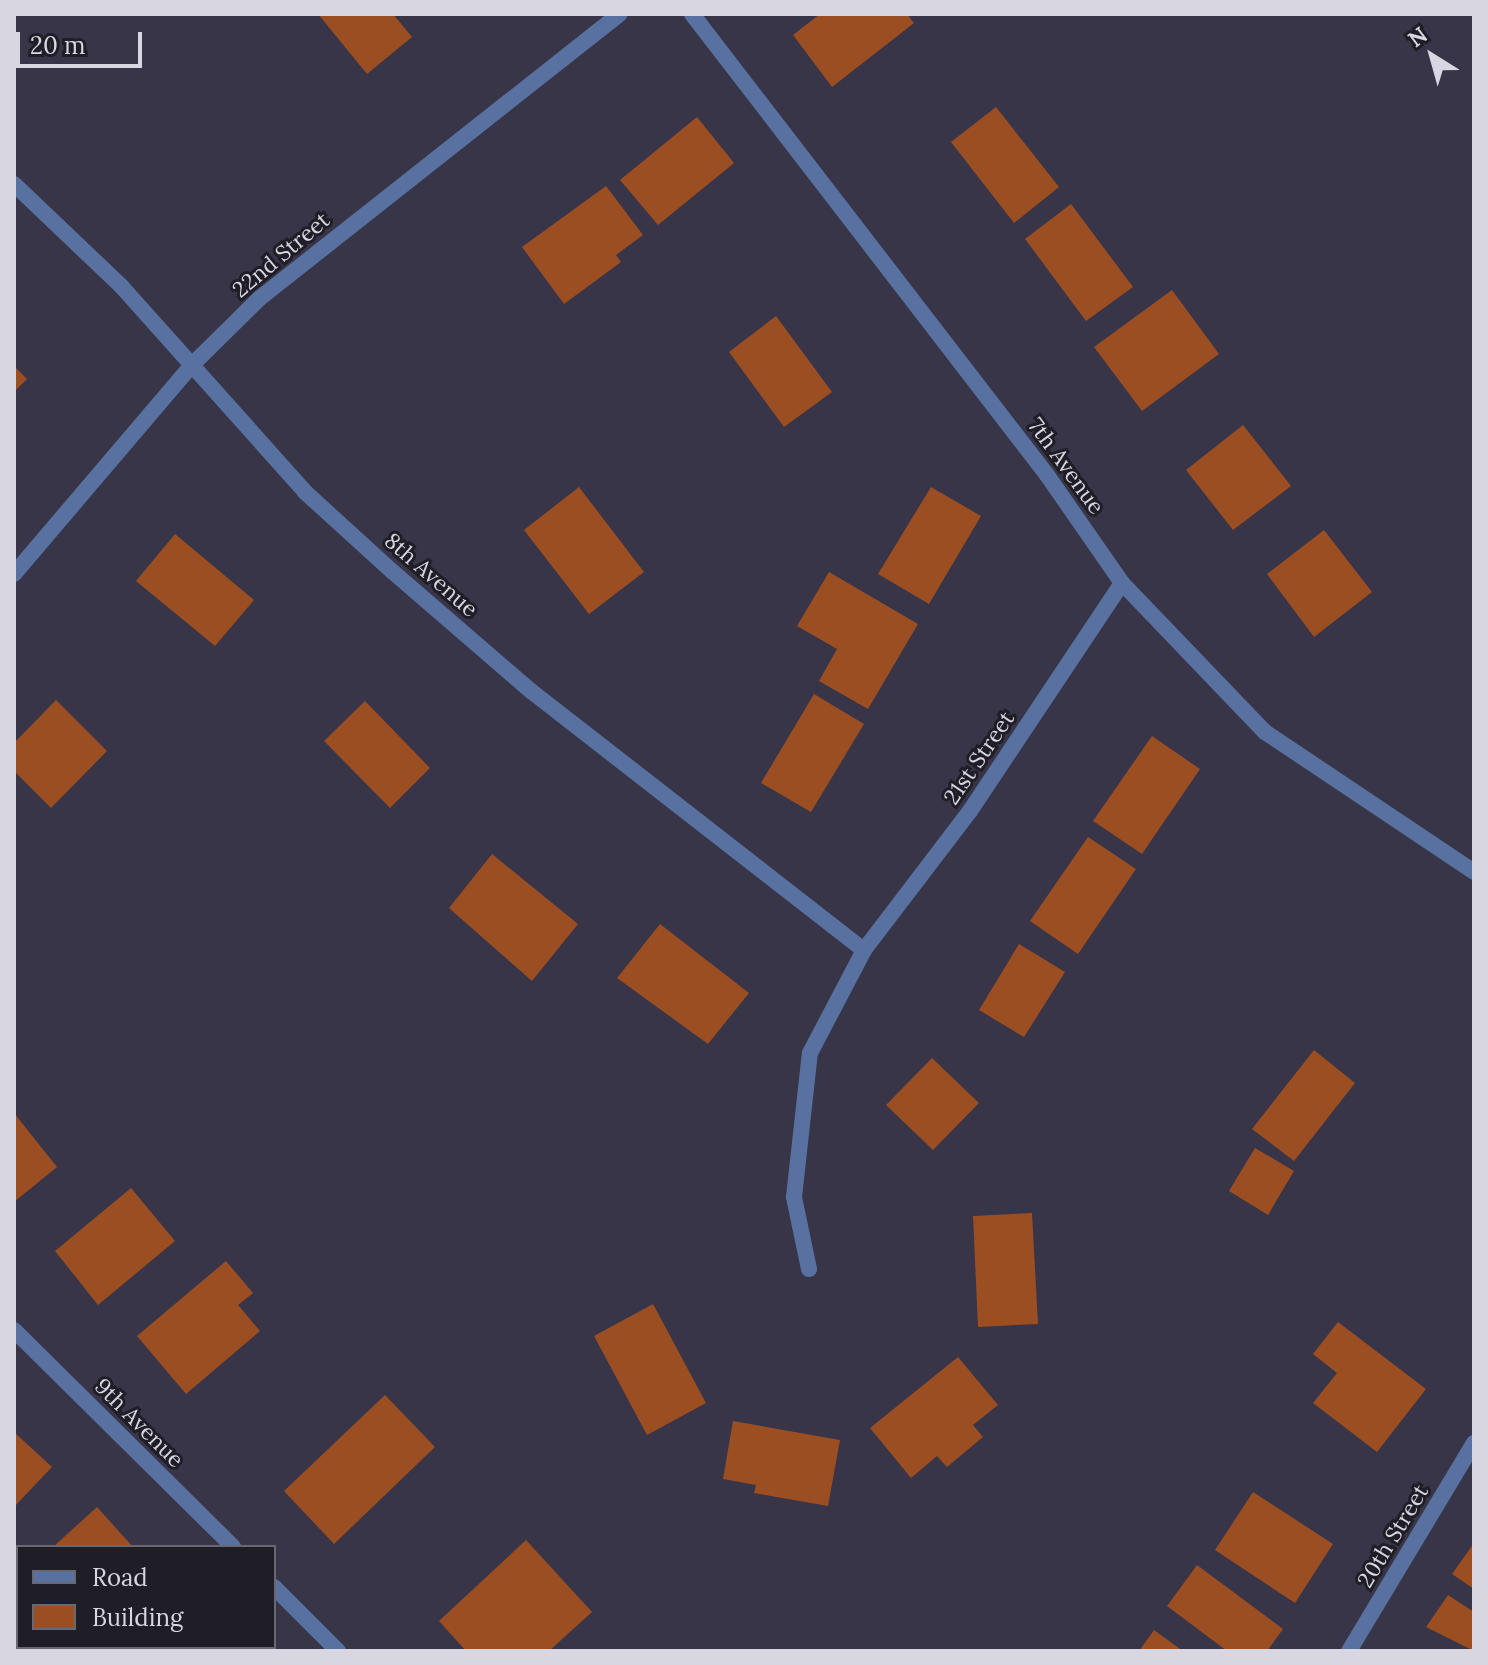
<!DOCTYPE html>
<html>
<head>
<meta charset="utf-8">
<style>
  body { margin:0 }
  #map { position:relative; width:1488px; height:1665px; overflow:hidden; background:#373547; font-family:Lora,serif }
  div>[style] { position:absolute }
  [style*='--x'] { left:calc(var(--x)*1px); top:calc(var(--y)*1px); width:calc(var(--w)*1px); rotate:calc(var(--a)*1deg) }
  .building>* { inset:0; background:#9c4e23 }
  .minor>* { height:16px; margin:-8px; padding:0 8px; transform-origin:8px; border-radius:8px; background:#5971a0 }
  span { translate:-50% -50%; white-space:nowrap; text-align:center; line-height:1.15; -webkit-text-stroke:6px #1f1e26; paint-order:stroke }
  .street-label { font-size:22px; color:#d7d6e1 }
  .frame { position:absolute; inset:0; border:16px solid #d7d6e1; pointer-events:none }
  .legend { position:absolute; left:16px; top:1545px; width:260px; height:104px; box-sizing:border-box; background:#1f1e26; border:2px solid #696871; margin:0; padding:10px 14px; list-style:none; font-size:24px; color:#d7d6e1 }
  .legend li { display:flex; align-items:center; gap:16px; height:40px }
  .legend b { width:40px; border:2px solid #696871 }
  .north { position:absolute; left:1392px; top:16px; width:80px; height:80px; -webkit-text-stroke:6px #1f1e26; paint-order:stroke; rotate:323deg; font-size:22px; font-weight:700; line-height:32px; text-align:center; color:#d7d6e1 }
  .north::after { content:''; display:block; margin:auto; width:28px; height:36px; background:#d7d6e1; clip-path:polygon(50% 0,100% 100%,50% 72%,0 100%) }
  .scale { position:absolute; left:16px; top:32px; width:126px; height:36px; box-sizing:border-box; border:4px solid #d7d6e1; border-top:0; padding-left:10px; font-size:24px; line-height:28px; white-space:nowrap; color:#d7d6e1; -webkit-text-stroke:6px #1f1e26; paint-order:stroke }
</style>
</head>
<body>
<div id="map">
  <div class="building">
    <div style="clip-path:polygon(318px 14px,393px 14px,412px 37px,367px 74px)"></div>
    <div style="clip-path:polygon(820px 14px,907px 14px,914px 23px,832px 87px,793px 35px)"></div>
    <div style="clip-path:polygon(996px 107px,1059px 187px,1014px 223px,951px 142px)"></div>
    <div style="clip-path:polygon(697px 117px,734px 163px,658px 225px,620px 180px)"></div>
    <div style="clip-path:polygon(606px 186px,643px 235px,616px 255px,621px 262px,564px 304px,522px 247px)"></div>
    <div style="clip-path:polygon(1071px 204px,1133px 287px,1086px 321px,1025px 239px)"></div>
    <div style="clip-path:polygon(1172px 290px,1219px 354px,1142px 411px,1094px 347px)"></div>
    <div style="clip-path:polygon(776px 316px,832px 392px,784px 427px,729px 352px)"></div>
    <div style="clip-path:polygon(14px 366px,27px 379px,14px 392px)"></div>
    <div style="clip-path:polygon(1243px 425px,1291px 486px,1233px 530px,1186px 470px)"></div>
    <div style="clip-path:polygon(579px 487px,644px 572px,589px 614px,524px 530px)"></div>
    <div style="clip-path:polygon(931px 487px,981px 516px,929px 604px,878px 574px)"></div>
    <div style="clip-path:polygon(1324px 530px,1372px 592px,1314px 637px,1267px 574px)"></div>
    <div style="clip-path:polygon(175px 534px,254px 600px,215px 646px,136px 581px)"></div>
    <div style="clip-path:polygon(829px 572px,918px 624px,868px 709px,819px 681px,837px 649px,797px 626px)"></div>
    <div style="clip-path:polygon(814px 694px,864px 724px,811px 812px,761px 783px)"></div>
    <div style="clip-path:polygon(56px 700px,107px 751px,51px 808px,14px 771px,14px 743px)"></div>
    <div style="clip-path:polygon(365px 701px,430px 768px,390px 808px,324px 741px)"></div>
    <div style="clip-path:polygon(1152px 736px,1200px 769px,1142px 854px,1093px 821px)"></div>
    <div style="clip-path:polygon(1088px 837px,1136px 869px,1078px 954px,1030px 921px)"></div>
    <div style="clip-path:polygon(492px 854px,578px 924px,532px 981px,449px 908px)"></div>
    <div style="clip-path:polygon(660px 924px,749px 993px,708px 1044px,617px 978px)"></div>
    <div style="clip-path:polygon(1019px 944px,1065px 972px,1024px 1037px,979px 1010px)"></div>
    <div style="clip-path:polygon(1314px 1050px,1355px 1083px,1294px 1161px,1252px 1129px)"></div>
    <div style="clip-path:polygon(932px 1058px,979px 1103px,933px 1150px,886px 1105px)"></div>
    <div style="clip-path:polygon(14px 1113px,57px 1167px,14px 1202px)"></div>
    <div style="clip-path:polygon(1255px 1148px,1294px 1171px,1268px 1215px,1229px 1191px)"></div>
    <div style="clip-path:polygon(131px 1188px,175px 1241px,98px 1305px,55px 1251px)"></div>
    <div style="clip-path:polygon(1032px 1213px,1038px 1324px,978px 1327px,973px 1216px)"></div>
    <div style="clip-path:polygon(226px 1261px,253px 1293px,238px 1305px,260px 1331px,186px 1394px,137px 1336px)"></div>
    <div style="clip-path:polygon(653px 1304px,706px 1403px,647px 1435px,594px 1336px)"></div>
    <div style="clip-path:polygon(1338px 1322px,1426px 1389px,1377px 1452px,1313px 1403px,1337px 1373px,1313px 1354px)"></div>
    <div style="clip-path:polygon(958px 1357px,998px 1405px,973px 1425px,983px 1437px,947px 1467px,937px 1456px,911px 1478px,870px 1428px)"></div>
    <div style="clip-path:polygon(385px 1395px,435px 1447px,334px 1544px,284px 1491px)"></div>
    <div style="clip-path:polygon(733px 1421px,840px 1440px,828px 1506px,754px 1493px,756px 1485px,723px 1479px)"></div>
    <div style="clip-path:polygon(14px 1432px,52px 1467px,14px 1507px)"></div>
    <div style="clip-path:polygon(1253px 1492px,1333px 1544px,1295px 1603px,1215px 1550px)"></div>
    <div style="clip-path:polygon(97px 1507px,133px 1547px,53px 1547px)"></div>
    <div style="clip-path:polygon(526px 1540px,592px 1612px,549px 1651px,466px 1651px,439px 1621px)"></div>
    <div style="clip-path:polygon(1474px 1543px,1474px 1589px,1452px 1574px)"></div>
    <div style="clip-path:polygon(1197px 1565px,1283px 1629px,1267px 1651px,1227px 1651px,1167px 1606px)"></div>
    <div style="clip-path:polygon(1448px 1595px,1474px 1612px,1474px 1651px,1426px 1627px)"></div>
    <div style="clip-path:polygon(1154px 1630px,1183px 1651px,1139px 1651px)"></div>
    <div style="clip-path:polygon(84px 1647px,151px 1647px,147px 1651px)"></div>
    <div style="clip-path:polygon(196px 1647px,237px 1647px,241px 1651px,192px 1651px)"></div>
  </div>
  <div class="minor">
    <div style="--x:692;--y:14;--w:582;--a:52.4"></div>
    <div style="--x:1047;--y:475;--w:131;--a:55.2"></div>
    <div style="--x:1122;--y:583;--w:207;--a:46.2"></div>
    <div style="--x:1265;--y:732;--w:252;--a:33.8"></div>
    <div style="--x:14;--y:184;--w:149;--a:43.6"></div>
    <div style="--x:122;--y:287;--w:275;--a:48.2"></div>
    <div style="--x:305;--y:492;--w:119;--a:42.3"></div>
    <div style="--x:393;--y:572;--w:182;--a:40.8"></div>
    <div style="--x:531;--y:691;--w:422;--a:37.9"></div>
    <div style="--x:14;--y:574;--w:275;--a:-49.6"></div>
    <div style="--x:192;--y:365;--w:95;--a:-44.6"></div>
    <div style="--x:260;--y:298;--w:458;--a:-38.3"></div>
    <div style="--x:809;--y:1269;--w:74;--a:-101.8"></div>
    <div style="--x:794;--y:1197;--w:145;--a:-83.7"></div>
    <div style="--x:810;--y:1053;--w:116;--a:-62.3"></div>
    <div style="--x:864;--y:950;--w:175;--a:-52.7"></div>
    <div style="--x:970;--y:811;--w:274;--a:-56.3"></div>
    <div style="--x:14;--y:1330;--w:308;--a:44.7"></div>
    <div style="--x:274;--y:1587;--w:91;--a:45"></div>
    <div style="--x:1349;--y:1651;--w:243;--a:-59"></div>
  </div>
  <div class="street-label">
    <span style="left:281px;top:255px;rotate:-40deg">22nd Street</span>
    <span style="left:1066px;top:466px;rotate:54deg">7th Avenue</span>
    <span style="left:431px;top:575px;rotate:41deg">8th Avenue</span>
    <span style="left:979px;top:758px;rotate:-56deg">21st Street</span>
    <span style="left:139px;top:1423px;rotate:45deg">9th Avenue</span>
    <span style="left:1393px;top:1536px;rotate:-59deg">20th Street</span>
  </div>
  <div class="frame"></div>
  <ul class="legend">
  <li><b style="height:10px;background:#5971a0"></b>Road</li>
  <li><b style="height:22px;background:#9c4e23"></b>Building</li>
  </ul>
  <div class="north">N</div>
  <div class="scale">20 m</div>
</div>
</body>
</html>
